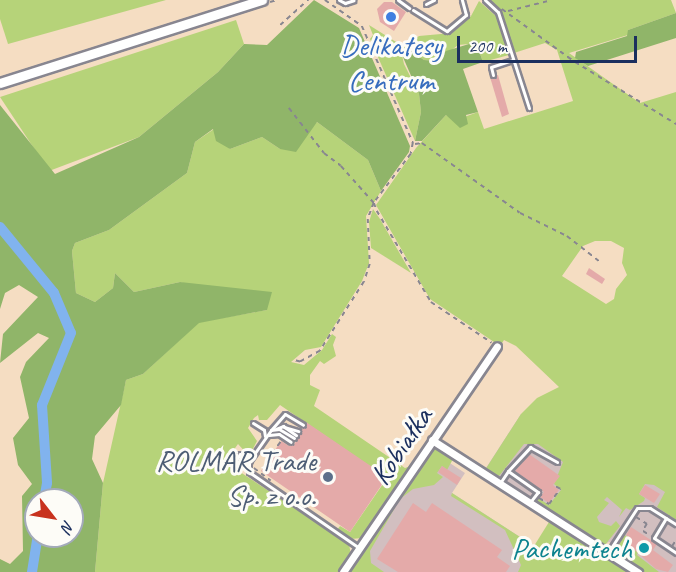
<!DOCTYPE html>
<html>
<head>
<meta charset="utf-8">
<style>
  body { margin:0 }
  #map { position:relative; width:676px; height:572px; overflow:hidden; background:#f5ddc2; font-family:Caveat,sans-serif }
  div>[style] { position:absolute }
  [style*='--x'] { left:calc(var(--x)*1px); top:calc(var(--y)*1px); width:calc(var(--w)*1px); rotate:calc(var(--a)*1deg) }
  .industrial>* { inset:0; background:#d2bfc0 }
  .green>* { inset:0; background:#b6d379 }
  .forest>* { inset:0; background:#90b569 }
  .river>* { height:10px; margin:-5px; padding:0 5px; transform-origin:5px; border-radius:5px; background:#81b3ee }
  .building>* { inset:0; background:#e4aaa9 }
  .path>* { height:1.5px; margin-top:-0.75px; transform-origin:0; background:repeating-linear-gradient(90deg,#888690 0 4.5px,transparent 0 9px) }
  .roads { filter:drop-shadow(2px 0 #888690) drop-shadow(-2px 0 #888690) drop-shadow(0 2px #888690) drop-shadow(0 -2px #888690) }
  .lane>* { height:3px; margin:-1.5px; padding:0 1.5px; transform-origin:1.5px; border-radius:1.5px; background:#fff }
  .street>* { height:7px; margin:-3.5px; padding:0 3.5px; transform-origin:3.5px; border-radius:3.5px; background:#fff }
  .secondary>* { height:9px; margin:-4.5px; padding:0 4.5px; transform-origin:4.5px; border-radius:4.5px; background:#fff }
  .dots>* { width:16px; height:16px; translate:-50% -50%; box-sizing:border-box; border:3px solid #fdfcf7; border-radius:50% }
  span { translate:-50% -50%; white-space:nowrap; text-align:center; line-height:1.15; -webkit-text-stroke:6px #fdfcf7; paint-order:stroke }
  .shop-label { font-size:30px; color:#366cbe }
  .street-label { font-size:30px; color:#1b2f5e }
  .service-label { font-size:30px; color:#4e5e75 }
  .right { translate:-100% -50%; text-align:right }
  .culture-label { font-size:30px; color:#0d838f }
  .north { position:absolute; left:24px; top:488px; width:60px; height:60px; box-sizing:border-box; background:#fdfcf7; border:2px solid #a3aaba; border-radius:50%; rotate:121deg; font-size:16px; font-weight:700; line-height:24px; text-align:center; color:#1b2f5e }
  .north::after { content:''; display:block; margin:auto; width:21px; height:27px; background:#c8321e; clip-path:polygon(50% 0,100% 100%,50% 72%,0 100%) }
  .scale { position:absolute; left:457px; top:36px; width:180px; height:27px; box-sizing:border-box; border:3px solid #1b2f5e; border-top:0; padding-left:8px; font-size:18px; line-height:21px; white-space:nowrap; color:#1b2f5e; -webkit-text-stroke:4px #fdfcf7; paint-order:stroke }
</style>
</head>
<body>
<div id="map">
  <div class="industrial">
    <div style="clip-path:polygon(521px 414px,597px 462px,676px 453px,676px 572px,648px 572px,617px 547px,609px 542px,605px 544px,486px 468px)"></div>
    <div style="clip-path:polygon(436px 454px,465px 473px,452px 493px,534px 546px,519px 572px,383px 572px,367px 562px,366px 549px,429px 456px)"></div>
  </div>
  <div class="green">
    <div style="clip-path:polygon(0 0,166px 0,8px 44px,0 19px)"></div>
    <div style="clip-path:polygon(evenodd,489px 0,671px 0,676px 13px,628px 30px,628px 35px,569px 53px,640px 103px,676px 92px,676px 520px,657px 507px,665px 492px,654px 485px,645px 484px,639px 494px,645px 498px,644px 501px,630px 510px,626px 508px,619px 517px,622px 510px,607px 497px,604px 500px,609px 503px,597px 517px,599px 522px,611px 526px,616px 521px,620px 526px,605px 545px,538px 504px,538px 498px,549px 505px,561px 490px,554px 484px,563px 462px,538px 444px,524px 444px,499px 476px,485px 470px,521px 414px,537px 398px,559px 387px,516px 346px,504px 340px,500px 346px,430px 299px,376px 205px,416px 148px,446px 115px,456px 120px,478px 112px,484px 129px,573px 101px,557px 50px,545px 43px,514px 53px,501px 12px,489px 0,595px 241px,611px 241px,624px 248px,622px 263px,627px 275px,616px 289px,614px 299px,606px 304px,562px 276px,583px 246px,595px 241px)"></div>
    <div style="clip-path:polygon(479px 1px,498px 18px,509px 55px,483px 62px,478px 48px,469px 44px,458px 45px,438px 61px,424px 60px,407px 48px,402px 55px,404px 64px,419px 94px,421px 112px,415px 141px,370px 39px,373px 35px,369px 25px,404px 47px,419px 36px,452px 33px,471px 16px)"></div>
    <div style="clip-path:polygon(236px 20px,244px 44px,218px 72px,139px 137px,49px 171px,0 97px)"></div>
    <div style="clip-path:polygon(317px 122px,368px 160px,381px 191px,366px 216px,369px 263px,362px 281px,321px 347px,305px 350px,291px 362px,304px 365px,322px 350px,332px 334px,336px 337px,333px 345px,336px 356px,324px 364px,320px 361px,310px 375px,310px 385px,320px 390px,314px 406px,405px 468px,411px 466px,363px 538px,350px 539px,337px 530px,340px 526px,350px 532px,387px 478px,280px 405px,267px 420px,259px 420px,258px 415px,254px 418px,248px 428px,257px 441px,249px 456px,238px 444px,225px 462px,349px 544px,351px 555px,339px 572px,95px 572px,103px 483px,126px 380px,143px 374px,199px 322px,267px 310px,180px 282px,134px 292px,115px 273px,113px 288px,95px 302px,76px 293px,72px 251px,75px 243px,109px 230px,187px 173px,195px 142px,214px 129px,230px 149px,262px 137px,280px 149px)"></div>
    <div style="clip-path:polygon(373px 209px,380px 219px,411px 273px,371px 248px,369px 222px)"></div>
    <div style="clip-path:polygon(440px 448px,453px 459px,447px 470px,442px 466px,437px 473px,443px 477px,434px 485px,413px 489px,400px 499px,370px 551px,371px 563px,384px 572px,346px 572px,429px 451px)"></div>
    <div style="clip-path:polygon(452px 493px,534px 546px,549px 522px,545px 516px,634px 572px,518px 572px,521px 565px,505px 530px,451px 496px)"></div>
    <div style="clip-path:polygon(624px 535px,630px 537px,628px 545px,638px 552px,637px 555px,659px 572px,642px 572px,619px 557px,616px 550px)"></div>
  </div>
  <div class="forest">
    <div style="clip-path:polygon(evenodd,314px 0,359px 28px,410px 146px,409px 152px,381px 191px,368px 160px,317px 122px,296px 152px,280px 149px,262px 137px,230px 149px,216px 141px,213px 129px,195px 142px,187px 173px,109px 230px,75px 243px,72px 251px,76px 293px,95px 302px,113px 288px,115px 273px,134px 292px,180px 282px,272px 292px,267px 310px,199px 323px,143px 374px,126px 380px,121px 405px,95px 436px,92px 459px,103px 483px,95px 572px,0 572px,0 559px,10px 564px,23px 551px,22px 496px,32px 484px,18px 465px,13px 438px,29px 418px,20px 377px,26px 362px,49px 338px,38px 333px,0 363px,3px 334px,38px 297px,19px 285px,5px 293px,0 309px,0 105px,55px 174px,139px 137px,218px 72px,244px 44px,267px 45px,314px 0,36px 500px,72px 500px,72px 536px,36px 536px,36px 500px)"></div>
    <div style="clip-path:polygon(676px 13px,676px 38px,588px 66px,575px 58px,576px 52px,627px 36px,628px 30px)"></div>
    <div style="clip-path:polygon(469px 44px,478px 48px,483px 62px,463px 69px,478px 112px,466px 115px,468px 124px,460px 128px,446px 115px,422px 141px,415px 141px,421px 112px,419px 94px,402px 55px,407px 48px,424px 60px,438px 61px,446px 51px)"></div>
  </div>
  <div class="river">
    <div style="--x:0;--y:227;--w:85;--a:50.7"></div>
    <div style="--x:54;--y:293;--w:43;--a:67"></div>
    <div style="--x:71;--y:333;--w:78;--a:111.9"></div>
    <div style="--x:42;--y:405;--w:78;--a:86.3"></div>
    <div style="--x:47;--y:483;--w:17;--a:100"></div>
    <div style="--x:32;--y:572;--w:36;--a:-81"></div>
  </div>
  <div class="building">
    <div style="clip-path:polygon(384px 2px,392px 2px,406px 12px,394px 31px,380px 22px,377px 9px)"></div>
    <div style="clip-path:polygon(498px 75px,509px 114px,502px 117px,490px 77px)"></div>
    <div style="clip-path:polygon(589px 268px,605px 279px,602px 284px,586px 274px)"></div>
    <div style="clip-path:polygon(306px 422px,387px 477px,350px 532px,261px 471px,281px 441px,289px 446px,294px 445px)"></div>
    <div style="clip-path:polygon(529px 454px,560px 476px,553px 485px,559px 490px,549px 503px,540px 497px,544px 492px,515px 471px)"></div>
    <div style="clip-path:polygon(442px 466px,461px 478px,457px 485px,438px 472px)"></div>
    <div style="clip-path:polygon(645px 485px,660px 494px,654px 503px,639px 494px)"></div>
    <div style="clip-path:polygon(413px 503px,426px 512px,432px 503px,502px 550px,497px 557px,510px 566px,506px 572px,398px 572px,377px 559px)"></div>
    <div style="clip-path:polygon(631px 527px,657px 544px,653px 550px,673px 565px,668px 572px,656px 569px,629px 545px,632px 540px,626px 535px)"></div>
  </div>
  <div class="path">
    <div style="--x:325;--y:0;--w:45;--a:35.1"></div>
    <div style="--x:362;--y:26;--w:128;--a:66.4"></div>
    <div style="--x:413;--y:143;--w:11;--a:100"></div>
    <div style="--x:411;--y:154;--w:61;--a:127.1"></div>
    <div style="--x:374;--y:203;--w:9;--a:69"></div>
    <div style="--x:377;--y:211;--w:106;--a:59.3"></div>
    <div style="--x:431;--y:302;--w:73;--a:33.9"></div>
    <div style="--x:270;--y:2;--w:7;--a:-16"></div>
    <div style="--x:502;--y:9;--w:90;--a:36"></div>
    <div style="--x:575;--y:62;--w:119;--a:31.5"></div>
    <div style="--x:508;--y:11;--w:45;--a:-14"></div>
    <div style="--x:280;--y:25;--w:38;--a:-42"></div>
    <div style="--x:289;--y:108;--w:57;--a:52.1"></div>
    <div style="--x:324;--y:153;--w:21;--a:37"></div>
    <div style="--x:341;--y:166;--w:50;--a:48.3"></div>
    <div style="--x:374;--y:203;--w:17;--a:111"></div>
    <div style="--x:368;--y:219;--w:45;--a:87.5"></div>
    <div style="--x:370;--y:264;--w:19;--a:108"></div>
    <div style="--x:364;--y:282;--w:82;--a:122.5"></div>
    <div style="--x:320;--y:351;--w:23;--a:151"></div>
    <div style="--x:300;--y:362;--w:8;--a:-166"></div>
    <div style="--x:415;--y:144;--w:7;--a:-8"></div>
    <div style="--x:422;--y:143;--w:120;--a:35.5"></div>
    <div style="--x:520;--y:213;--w:52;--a:26.1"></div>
    <div style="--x:567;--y:236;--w:41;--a:38"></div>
    <div style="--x:263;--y:450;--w:11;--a:22"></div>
    <div style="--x:272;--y:453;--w:15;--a:-53"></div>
    <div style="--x:254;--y:468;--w:21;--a:37"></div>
    <div style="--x:539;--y:498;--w:12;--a:31"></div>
    <div style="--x:549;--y:504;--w:19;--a:-54"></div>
    <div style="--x:560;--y:489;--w:7;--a:-153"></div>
    <div style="--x:636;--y:517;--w:13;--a:32"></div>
    <div style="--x:647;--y:524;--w:8;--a:120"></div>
    <div style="--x:643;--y:531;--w:9;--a:32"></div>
    <div style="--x:672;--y:546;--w:7;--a:-56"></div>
  </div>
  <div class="roads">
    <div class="lane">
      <div style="--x:339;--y:0;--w:7;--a:27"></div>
      <div style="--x:345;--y:3;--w:9;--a:-18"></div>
      <div style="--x:398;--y:0;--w:14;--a:36"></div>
      <div style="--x:485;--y:0;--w:18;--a:43"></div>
      <div style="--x:498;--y:12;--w:101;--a:72.1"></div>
      <div style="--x:426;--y:4;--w:9;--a:-27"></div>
      <div style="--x:413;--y:10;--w:40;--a:32"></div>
      <div style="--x:447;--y:31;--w:25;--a:-40"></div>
      <div style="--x:466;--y:15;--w:16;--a:-105"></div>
      <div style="--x:493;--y:75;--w:8;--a:-104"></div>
      <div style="--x:491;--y:67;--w:23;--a:-18"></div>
      <div style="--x:253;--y:423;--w:13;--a:32"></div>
      <div style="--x:264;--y:430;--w:6;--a:81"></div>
      <div style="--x:284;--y:427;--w:15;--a:16"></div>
      <div style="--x:276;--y:429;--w:8;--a:-23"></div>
      <div style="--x:283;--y:426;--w:16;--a:35"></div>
      <div style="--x:271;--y:430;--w:21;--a:-49"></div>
      <div style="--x:285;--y:414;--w:21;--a:31"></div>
      <div style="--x:269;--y:435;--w:10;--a:-6"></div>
      <div style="--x:279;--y:434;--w:14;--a:34"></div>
      <div style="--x:294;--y:438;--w:17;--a:-149"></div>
      <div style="--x:279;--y:429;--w:8;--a:173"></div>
      <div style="--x:271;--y:430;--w:39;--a:125"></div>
      <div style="--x:249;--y:462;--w:10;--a:90"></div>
      <div style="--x:249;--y:472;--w:134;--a:34.6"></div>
      <div style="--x:233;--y:465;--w:13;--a:-58"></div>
      <div style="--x:240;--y:454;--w:12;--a:35"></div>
      <div style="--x:508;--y:471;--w:33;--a:-47"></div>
      <div style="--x:530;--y:447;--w:31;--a:29"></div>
      <div style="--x:500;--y:483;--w:14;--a:-56"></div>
      <div style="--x:508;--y:471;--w:37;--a:35"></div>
      <div style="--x:538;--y:492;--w:11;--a:128"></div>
      <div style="--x:666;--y:518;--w:23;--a:121"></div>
      <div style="--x:654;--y:538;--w:27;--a:34"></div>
      <div style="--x:609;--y:551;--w:51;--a:-56.9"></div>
      <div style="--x:637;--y:508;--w:13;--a:0"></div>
      <div style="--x:650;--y:508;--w:31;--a:32"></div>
    </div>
    <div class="street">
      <div style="--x:432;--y:440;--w:245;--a:32.7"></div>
      <div style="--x:343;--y:572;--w:273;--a:-55.7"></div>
    </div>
    <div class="secondary">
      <div style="--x:0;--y:83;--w:275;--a:-17.6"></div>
    </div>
  </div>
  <div class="dots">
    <div style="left:391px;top:17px;background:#3f7fe0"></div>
    <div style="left:328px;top:477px;background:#5c6f8a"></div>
    <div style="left:644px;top:548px;background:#0f9aa8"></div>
  </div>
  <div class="shop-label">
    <span style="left:391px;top:62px">Delikatesy<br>Centrum</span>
  </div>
  <div class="street-label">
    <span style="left:401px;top:446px;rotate:-56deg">Kobiałka</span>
  </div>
  <div class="service-label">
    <span class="right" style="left:316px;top:477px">ROLMAR Trade<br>Sp. z o.o.</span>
  </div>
  <div class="culture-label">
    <span class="right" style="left:632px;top:548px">Pachemtech</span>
  </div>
  <div class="north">N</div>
  <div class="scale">200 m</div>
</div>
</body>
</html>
